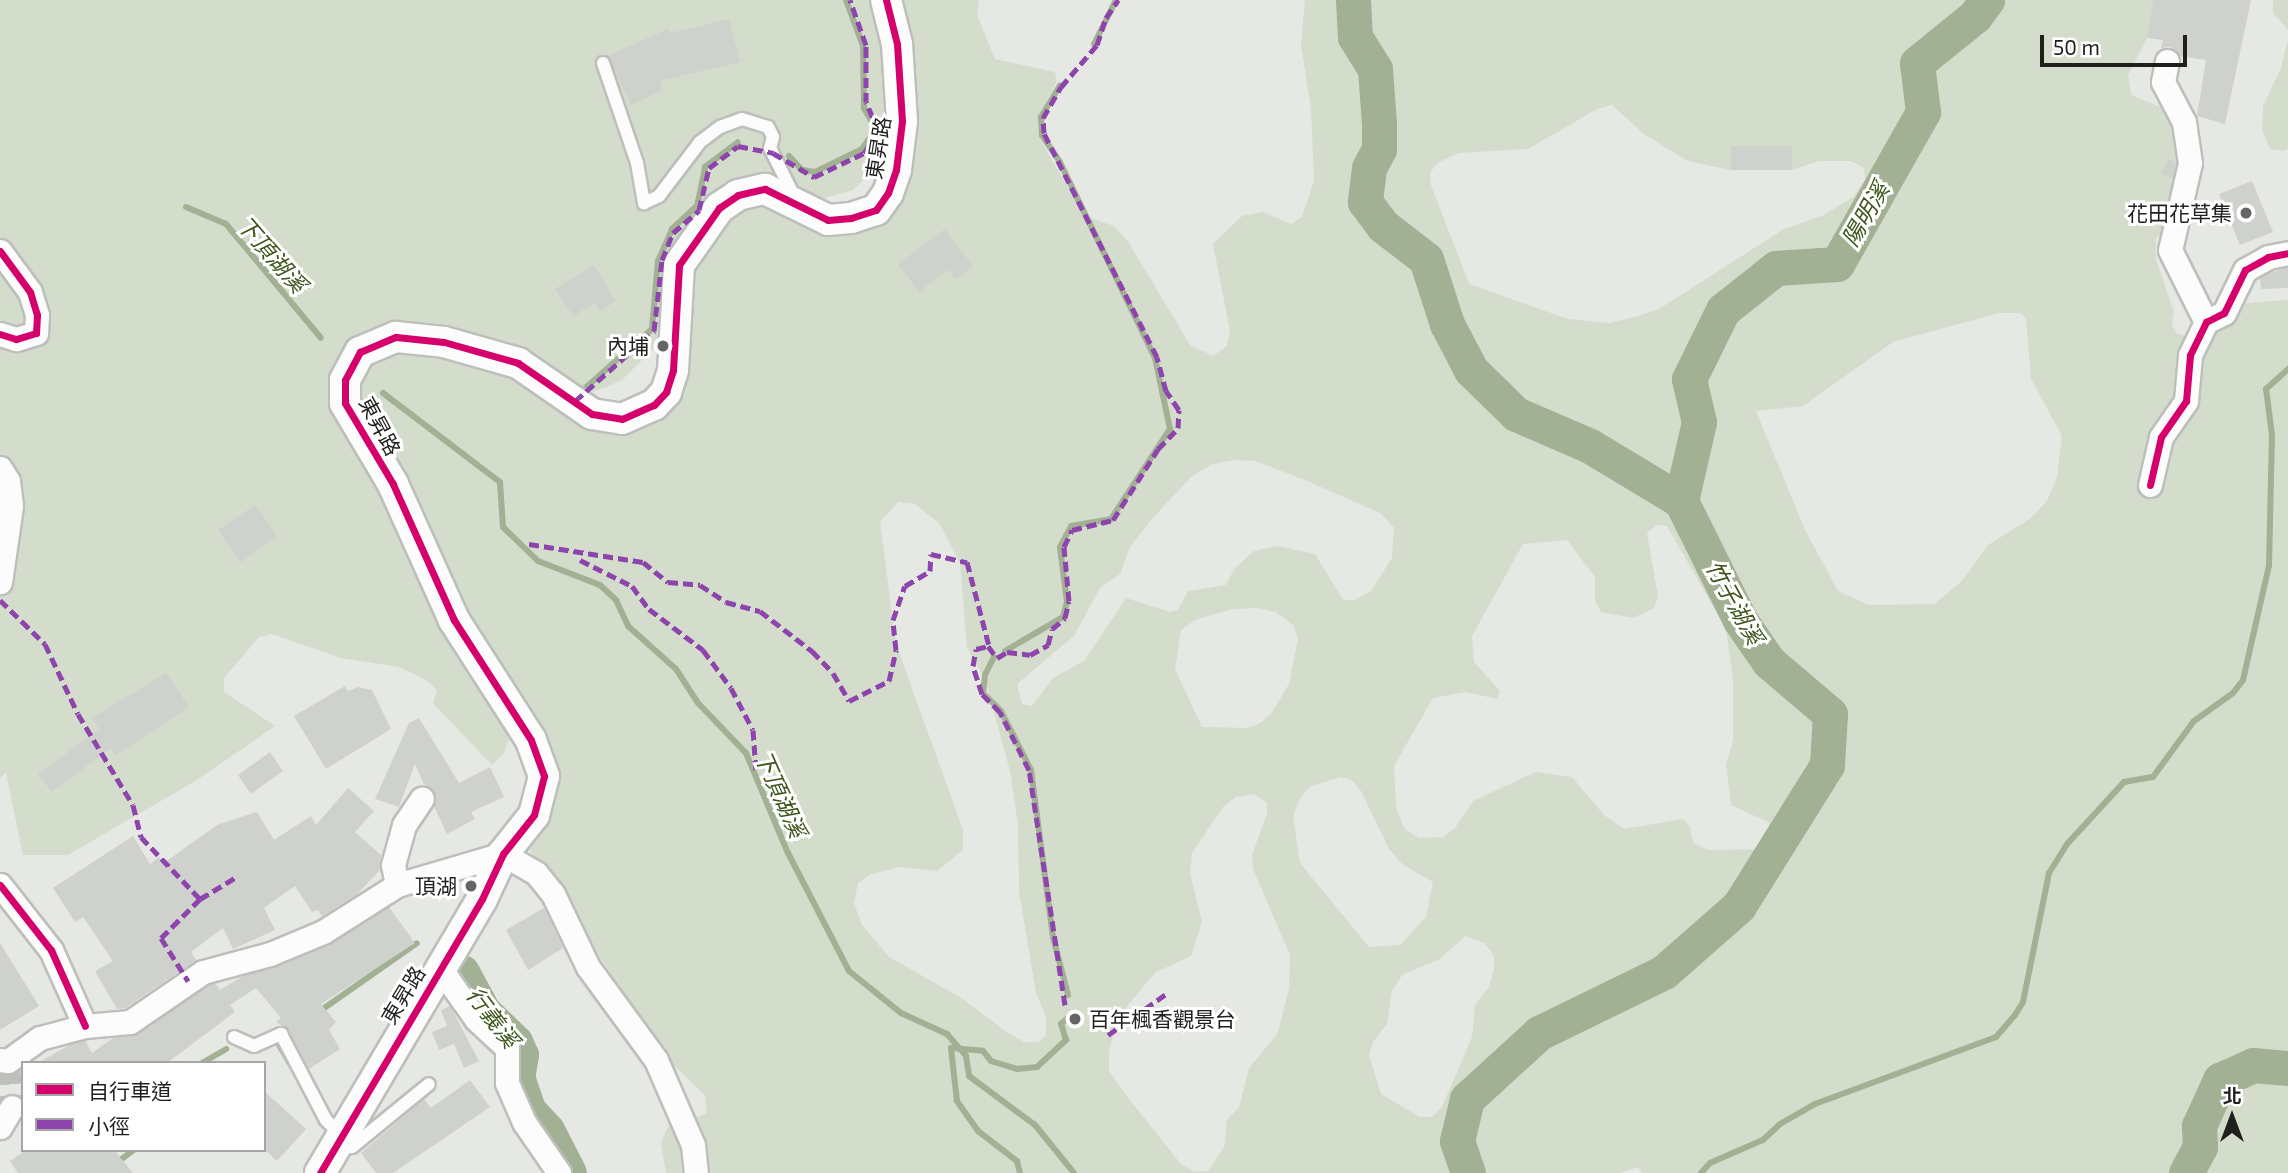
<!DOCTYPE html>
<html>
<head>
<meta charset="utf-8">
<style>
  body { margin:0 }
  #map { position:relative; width:2288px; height:1173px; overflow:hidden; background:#e6e8e3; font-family:"Exo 2","Noto Sans TC",sans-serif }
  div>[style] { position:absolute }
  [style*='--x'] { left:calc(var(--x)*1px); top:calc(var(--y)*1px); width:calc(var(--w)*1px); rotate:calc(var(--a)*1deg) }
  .green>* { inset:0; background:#d4dccb }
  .stream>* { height:6px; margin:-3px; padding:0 3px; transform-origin:3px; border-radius:3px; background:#a2b093 }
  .river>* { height:35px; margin:-17.5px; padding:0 17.5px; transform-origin:17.5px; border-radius:17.5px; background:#a2b093 }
  .building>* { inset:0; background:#cfd1cd }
  .minor-tunnel>* { height:23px; margin-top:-11.5px; transform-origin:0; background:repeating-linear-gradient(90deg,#bec0bc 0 23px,transparent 0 34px) }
  .roads { filter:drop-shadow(2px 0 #bdbfbb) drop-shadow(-2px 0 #bdbfbb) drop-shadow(0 2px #bdbfbb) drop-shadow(0 -2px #bdbfbb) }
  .service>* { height:12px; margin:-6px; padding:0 6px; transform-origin:6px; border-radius:6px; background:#fbfcfb }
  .minor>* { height:23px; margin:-11.5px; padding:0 11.5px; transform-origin:11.5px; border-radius:11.5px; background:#fbfcfb }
  .tertiary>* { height:30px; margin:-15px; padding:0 15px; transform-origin:15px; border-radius:15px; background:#fbfcfb }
  .quiet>* { height:5px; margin-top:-2.5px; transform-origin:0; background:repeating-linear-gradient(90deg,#8e44ad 0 10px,transparent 0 15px) }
  .cycleway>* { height:7px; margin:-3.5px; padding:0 3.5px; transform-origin:3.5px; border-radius:3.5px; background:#d6006c }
  .dots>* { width:19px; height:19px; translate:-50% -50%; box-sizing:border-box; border:4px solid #fff; border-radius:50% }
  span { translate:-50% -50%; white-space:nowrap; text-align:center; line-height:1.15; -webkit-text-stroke:6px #fff; paint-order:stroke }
  .street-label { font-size:21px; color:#1f201e }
  .poi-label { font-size:21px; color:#1f201e }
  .right { translate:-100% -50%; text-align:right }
  .left { translate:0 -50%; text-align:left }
  .water-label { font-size:23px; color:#3d561b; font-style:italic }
  .legend { position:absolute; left:21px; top:1061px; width:245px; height:91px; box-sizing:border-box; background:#fff; border:2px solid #a5a6a5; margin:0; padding:9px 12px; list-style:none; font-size:21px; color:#1f201e }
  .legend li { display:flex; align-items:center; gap:14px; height:35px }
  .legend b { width:35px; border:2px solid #a5a6a5 }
  .north { position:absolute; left:2197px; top:1082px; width:70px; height:70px; -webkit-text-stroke:5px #fff; paint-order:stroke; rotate:0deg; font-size:19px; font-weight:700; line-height:28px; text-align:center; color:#1f201e }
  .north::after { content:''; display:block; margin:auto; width:24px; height:32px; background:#1f201e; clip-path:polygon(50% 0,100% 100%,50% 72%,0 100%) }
  .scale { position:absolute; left:2040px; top:35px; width:147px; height:32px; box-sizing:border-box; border:4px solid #1f201e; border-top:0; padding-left:9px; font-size:21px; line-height:24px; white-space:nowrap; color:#1f201e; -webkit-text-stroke:5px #fff; paint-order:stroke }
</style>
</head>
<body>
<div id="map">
  <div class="green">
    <div style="clip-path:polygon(0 0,875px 0,885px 87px,884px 140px,867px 177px,853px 190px,825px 198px,740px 181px,665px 318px,655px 347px,622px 380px,584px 396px,439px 336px,341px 370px,513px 728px,504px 753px,492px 765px,433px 703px,437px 690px,426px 680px,399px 667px,341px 658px,272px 634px,259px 637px,224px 678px,224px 692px,275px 726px,197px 780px,68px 855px,23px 855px,6px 773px,0 778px)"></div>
    <div style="clip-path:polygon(evenodd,897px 0,979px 0,977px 15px,995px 59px,1055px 72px,1057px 81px,1040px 114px,1040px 139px,1084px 216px,1114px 226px,1127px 240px,1190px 345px,1213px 356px,1227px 346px,1230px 331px,1213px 244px,1242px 216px,1263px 212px,1291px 224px,1302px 217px,1314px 181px,1311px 109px,1301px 45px,1305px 0,2153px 0,2147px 38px,2128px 75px,2131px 95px,2165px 109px,2182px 147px,2167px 232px,2156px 238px,2156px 259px,2174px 312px,2172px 324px,2177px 334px,2188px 336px,2211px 327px,2246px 303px,2288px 300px,2288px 1173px,1642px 1173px,1638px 1167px,1620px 1173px,666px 1173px,661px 1144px,667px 1128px,707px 1113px,705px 1095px,668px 1060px,529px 849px,548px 814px,451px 592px,357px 394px,369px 367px,394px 352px,456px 351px,506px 367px,574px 418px,605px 433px,629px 434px,652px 423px,669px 408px,694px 268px,711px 231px,749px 205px,770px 204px,830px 236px,863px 230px,892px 209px,904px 192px,917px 123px,897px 0,1612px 105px,1644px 134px,1688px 161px,1731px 170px,1792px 170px,1819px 161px,1851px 161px,1864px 168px,1865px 180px,1853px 197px,1824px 215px,1784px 229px,1659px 309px,1635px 317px,1609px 323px,1568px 319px,1469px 284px,1431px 185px,1430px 173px,1437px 163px,1459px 153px,1528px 149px,1597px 109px,1612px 105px,897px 0,1999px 313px,2020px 313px,2026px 318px,2031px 379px,2062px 436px,2057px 477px,2047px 501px,2031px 518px,1988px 545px,1962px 581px,1934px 604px,1868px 605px,1838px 591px,1805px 530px,1756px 411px,1803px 406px,1893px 342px,1999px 313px,897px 0,1235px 460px,1256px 461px,1312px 483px,1380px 513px,1389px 522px,1394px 528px,1392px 558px,1371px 591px,1355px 600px,1343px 600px,1315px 554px,1277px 546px,1254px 551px,1234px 569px,1226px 585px,1188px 591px,1178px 610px,1170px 612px,1126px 598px,1084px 661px,1053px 678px,1032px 706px,1022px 704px,1017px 684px,1074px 636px,1100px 588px,1120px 574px,1130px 547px,1150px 521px,1192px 476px,1212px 464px,1235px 460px,897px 0,898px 502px,915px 504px,939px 523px,960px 563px,967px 648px,985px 679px,1010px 771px,1018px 825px,1019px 891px,1036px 993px,1046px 1017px,1046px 1035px,1039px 1042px,1024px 1042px,1008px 1033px,963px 999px,889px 957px,862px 925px,854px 903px,858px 883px,871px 874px,900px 867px,937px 871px,963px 850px,963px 830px,896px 644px,880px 522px,898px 502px,897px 0,1657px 525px,1667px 526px,1726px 629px,1733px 679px,1733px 740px,1726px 765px,1731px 805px,1770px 823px,1765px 849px,1708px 850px,1693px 843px,1690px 827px,1683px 819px,1624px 829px,1604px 815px,1572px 777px,1536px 772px,1473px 801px,1455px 828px,1443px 837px,1419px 838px,1405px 829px,1396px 808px,1394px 766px,1433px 698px,1466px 692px,1497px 699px,1500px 691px,1474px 662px,1472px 636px,1523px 544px,1567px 540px,1595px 577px,1595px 601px,1601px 612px,1633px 618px,1654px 608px,1658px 596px,1647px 533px,1657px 525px,897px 0,1257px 608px,1276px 612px,1294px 626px,1298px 639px,1289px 684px,1271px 714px,1260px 723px,1248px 728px,1202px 727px,1175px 669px,1181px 630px,1195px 620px,1232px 609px,1257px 608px,897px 0,1340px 777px,1352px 780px,1361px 791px,1389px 849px,1402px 864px,1433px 882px,1426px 917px,1400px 945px,1369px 947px,1300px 863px,1293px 816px,1299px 801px,1309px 787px,1340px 777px,897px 0,1255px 794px,1267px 803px,1267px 813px,1252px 855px,1253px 869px,1290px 955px,1289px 988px,1278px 1033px,1249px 1068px,1239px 1107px,1227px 1120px,1224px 1147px,1208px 1171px,1195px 1172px,1181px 1164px,1126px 1095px,1109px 1071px,1109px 1052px,1116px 1021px,1141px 989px,1156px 972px,1191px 956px,1202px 922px,1190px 873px,1192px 853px,1223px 807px,1236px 797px,1255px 794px,897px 0,1465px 936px,1484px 943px,1494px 955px,1494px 968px,1489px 987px,1475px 1005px,1472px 1037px,1442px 1107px,1432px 1117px,1420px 1117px,1381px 1094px,1369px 1055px,1373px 1042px,1387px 1024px,1392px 991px,1402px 975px,1440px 959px,1465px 936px)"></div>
    <div style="clip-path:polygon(2273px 0,2288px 0,2288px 30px,2273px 13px)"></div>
    <div style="clip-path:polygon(2288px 39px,2288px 149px,2284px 151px,2270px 149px,2262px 130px,2263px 106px,2281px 68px)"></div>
  </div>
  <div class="stream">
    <div style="--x:1094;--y:44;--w:49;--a:-63.4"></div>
    <div style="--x:789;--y:156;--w:19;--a:47"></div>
    <div style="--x:802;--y:170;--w:13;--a:9"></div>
    <div style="--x:815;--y:172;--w:52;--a:-26.1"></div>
    <div style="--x:862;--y:149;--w:24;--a:-55"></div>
    <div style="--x:876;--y:129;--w:24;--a:-120"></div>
    <div style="--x:864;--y:108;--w:62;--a:-90.9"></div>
    <div style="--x:863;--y:46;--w:49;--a:-110.3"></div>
    <div style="--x:186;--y:207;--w:43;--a:23"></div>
    <div style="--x:226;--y:224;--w:148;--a:50.2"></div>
    <div style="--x:583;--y:390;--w:92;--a:-41.5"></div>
    <div style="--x:652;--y:329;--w:68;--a:-85"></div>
    <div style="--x:658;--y:261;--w:35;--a:-66"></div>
    <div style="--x:672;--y:229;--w:34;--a:-43"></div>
    <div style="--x:697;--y:206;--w:40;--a:-78"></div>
    <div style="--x:705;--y:167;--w:41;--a:-37.1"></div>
    <div style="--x:383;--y:393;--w:147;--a:37.3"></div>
    <div style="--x:500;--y:482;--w:45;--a:86.2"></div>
    <div style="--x:503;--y:527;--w:49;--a:44.2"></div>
    <div style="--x:538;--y:561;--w:66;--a:21.2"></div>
    <div style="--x:600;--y:585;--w:22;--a:43"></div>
    <div style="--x:616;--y:600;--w:29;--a:65"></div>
    <div style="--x:628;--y:626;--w:64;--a:41.9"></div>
    <div style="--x:676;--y:669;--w:40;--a:57.1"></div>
    <div style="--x:698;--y:703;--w:69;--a:46.2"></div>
    <div style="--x:746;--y:753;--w:106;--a:67.3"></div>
    <div style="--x:787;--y:851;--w:135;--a:62.7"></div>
    <div style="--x:849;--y:971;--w:67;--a:38.9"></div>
    <div style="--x:901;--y:1013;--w:51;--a:24.5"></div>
    <div style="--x:947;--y:1034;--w:29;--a:49"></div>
    <div style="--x:966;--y:1056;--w:20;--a:81"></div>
    <div style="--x:969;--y:1076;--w:82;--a:36.6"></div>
    <div style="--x:1035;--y:1125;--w:62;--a:50.9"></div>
    <div style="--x:1005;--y:651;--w:67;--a:-30.4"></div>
    <div style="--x:1063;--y:617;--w:16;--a:-75"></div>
    <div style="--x:1067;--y:602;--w:55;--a:-97.3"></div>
    <div style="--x:1060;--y:547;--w:24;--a:-62"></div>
    <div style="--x:1071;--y:526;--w:41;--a:-9.9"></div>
    <div style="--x:1111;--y:519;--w:108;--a:-56.8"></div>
    <div style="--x:1170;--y:429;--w:73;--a:-101.9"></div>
    <div style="--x:1155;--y:358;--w:218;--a:-115.9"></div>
    <div style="--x:1060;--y:162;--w:32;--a:-124"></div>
    <div style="--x:1042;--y:135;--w:18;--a:-93"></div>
    <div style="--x:1041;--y:117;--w:37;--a:-59"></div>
    <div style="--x:994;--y:657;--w:20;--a:117"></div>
    <div style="--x:985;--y:675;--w:18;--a:96"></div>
    <div style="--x:983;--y:693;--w:25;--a:45"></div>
    <div style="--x:1001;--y:711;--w:66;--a:63"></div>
    <div style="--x:1031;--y:770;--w:168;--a:82.5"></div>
    <div style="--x:1053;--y:937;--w:60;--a:75.5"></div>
    <div style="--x:320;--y:1011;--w:118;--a:-35"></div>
    <div style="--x:278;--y:1043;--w:22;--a:60"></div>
    <div style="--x:202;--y:1063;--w:28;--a:-30"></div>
    <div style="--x:103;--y:1173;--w:39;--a:-37"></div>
    <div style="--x:1020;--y:1173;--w:12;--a:-104"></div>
    <div style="--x:1017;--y:1161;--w:49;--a:-142.4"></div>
    <div style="--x:978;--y:1131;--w:37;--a:-125"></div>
    <div style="--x:957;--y:1101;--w:53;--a:-96.5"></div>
    <div style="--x:951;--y:1048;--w:32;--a:5"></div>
    <div style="--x:983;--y:1051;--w:13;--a:51"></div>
    <div style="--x:991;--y:1061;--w:27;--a:17"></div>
    <div style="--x:1017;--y:1069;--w:20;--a:-6"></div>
    <div style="--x:1037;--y:1067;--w:40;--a:-43"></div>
    <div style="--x:1066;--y:1040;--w:17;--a:-107"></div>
    <div style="--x:1061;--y:1024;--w:12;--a:-42"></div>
    <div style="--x:1701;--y:1173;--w:13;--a:-48"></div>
    <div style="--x:1710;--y:1163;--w:58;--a:-23.5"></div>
    <div style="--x:1763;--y:1140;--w:23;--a:-43"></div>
    <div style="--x:1780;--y:1124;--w:40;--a:-29.7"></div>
    <div style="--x:1815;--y:1104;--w:193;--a:-20.3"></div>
    <div style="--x:1996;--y:1037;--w:29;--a:-49"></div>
    <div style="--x:2015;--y:1015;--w:15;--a:-58"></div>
    <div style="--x:2023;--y:1002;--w:132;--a:-78.6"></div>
    <div style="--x:2049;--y:873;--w:36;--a:-58"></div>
    <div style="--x:2068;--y:843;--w:83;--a:-47.4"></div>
    <div style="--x:2124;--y:782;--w:29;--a:-10"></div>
    <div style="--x:2153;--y:777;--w:69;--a:-53.8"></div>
    <div style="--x:2194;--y:721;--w:48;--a:-35.7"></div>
    <div style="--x:2233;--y:693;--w:16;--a:-52"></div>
    <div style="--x:2243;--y:680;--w:117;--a:-77.2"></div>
    <div style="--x:2269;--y:566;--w:131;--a:-88.7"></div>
    <div style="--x:2272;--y:435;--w:46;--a:-97.4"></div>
    <div style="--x:2266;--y:389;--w:30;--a:-42"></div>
  </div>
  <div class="river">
    <div style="--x:1353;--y:0;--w:37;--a:87"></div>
    <div style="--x:1355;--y:37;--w:38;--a:58"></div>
    <div style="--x:1375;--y:69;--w:54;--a:85.8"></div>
    <div style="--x:1379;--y:123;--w:26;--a:90"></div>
    <div style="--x:1379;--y:149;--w:21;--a:118"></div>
    <div style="--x:1369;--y:168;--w:34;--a:97"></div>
    <div style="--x:1365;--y:202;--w:30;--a:53"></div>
    <div style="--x:1383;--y:226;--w:54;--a:37.5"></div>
    <div style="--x:1426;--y:259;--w:68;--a:72.1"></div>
    <div style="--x:1447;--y:324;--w:52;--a:62.4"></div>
    <div style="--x:1471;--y:370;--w:63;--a:44.4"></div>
    <div style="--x:1516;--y:414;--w:81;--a:23.4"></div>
    <div style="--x:1590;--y:446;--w:106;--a:31.1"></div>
    <div style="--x:1681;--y:501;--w:133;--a:63.6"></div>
    <div style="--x:1740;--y:620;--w:51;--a:55.4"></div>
    <div style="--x:1769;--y:662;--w:80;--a:40.4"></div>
    <div style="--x:1830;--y:714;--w:51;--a:93.4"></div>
    <div style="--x:1827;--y:765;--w:166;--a:122"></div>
    <div style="--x:1739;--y:906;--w:100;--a:138.7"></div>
    <div style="--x:1664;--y:972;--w:139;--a:154"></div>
    <div style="--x:1539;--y:1033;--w:98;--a:137.5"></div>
    <div style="--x:1467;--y:1099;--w:43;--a:103.4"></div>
    <div style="--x:1457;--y:1141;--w:34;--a:71"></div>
    <div style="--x:1681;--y:501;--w:81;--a:-77.2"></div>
    <div style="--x:1699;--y:422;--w:44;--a:-103.1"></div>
    <div style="--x:1689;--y:379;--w:77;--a:-63.8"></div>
    <div style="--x:1723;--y:310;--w:68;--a:-38.4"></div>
    <div style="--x:1776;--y:268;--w:61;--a:-3.8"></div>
    <div style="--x:1837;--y:264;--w:175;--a:-60.5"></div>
    <div style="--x:1923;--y:112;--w:49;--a:-97"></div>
    <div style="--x:1917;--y:63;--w:75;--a:-39"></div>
    <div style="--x:1975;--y:16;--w:20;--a:-53"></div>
    <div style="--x:462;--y:972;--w:44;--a:61.7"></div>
    <div style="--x:483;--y:1011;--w:45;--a:44.1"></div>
    <div style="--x:515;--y:1042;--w:14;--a:65"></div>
    <div style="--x:521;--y:1055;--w:22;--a:100"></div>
    <div style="--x:517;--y:1077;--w:36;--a:71"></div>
    <div style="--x:529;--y:1111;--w:26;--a:47"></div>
    <div style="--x:547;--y:1130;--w:48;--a:62.9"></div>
    <div style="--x:2186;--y:1173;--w:30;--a:-62"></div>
    <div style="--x:2200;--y:1147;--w:21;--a:-93"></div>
    <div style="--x:2199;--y:1126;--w:51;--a:-65.5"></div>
    <div style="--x:2220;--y:1080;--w:36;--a:-24"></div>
    <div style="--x:2253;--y:1065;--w:35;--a:5"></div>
  </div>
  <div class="building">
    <div style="clip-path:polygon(2153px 0,2251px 0,2225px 124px,2197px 116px,2206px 60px,2180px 56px,2170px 47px,2161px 48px,2163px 40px,2147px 38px)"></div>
    <div style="clip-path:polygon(729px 19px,740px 62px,659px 81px,663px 90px,631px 105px,608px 56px,668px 29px,670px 33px)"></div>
    <div style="clip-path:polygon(1731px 146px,1792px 146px,1792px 170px,1731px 170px)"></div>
    <div style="clip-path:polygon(2168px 159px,2176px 163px,2172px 179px,2161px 173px)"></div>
    <div style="clip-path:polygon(2252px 181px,2273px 232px,2240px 245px,2219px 194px)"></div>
    <div style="clip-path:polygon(945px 229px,973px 266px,956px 279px,948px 270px,919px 292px,898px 264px)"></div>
    <div style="clip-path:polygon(594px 265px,616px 301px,600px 311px,595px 303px,573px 316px,555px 289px)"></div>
    <div style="clip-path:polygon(2288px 267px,2288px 288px,2261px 289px,2260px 277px)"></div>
    <div style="clip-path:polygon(255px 505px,277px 536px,241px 562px,218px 530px)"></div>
    <div style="clip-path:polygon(166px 673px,189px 707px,116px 755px,111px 748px,52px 792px,38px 774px,99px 729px,92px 718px)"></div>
    <div style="clip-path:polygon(345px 686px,348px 691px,358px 687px,372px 690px,391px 729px,326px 769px,294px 716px)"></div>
    <div style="clip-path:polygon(419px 718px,459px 783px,490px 767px,504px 797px,471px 812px,475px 819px,447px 834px,434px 806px,435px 792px,424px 784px,415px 764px,399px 807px,375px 799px,409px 723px)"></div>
    <div style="clip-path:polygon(270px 752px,283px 771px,251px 794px,238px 775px)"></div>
    <div style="clip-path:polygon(348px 788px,374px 811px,355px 832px,381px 855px,380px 870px,356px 895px,322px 916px,318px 910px,312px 912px,295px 886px,264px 908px,275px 930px,233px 949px,223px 928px,191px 952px,196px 960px,125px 1008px,117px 1009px,95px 971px,113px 961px,83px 917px,75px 922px,53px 888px,133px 836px,150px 864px,159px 857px,164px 863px,217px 825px,257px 812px,274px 840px,311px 816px,316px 825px)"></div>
    <div style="clip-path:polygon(389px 907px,415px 943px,321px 1004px,336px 1022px,329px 1030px,340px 1049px,309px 1069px,288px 1029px,276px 1022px,281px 1018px,256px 988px,230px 1005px,235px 1012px,167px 1063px,38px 1063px,71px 1044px,85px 1040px,92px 1053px,113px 1038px,137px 1034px,209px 985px,215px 983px,220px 990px,243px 976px,329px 945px)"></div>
    <div style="clip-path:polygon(544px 908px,563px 948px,528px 970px,506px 930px)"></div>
    <div style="clip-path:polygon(0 943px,39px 1006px,0 1030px)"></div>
    <div style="clip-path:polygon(450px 1006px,479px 1061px,464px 1068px,454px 1044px,439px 1050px,432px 1032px,447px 1026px,441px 1010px)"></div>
    <div style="clip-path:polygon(470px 1080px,490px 1107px,393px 1173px,376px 1173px,361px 1153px,424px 1099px,431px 1108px)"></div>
    <div style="clip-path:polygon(264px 1091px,306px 1129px,277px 1161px,264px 1149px)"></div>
    <div style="clip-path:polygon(26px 1150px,114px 1150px,133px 1173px,18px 1173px,10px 1161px)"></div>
  </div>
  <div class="minor-tunnel">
    <div style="--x:8;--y:1061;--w:46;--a:85"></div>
  </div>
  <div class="roads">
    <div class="service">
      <div style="--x:603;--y:63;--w:106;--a:71.2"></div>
      <div style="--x:637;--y:163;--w:41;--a:80.1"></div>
      <div style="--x:644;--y:203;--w:17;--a:-25"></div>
      <div style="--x:659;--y:196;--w:68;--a:-52.8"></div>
      <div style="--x:700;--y:142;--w:25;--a:-37"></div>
      <div style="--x:720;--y:127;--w:23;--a:-20"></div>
      <div style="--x:742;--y:119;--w:27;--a:17"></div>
      <div style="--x:768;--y:127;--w:11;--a:63"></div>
      <div style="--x:773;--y:137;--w:11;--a:105"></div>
      <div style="--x:770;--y:148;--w:58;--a:63.4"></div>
      <div style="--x:234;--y:1037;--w:22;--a:24"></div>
      <div style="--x:254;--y:1046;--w:30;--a:-24"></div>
      <div style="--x:281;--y:1034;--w:97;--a:62.4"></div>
      <div style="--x:326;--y:1120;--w:20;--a:45"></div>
      <div style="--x:340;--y:1148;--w:12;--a:-5"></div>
      <div style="--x:352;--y:1147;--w:99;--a:-39.3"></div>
    </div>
    <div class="minor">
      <div style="--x:2167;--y:61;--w:21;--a:101"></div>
      <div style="--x:2163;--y:82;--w:45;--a:62.3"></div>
      <div style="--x:2184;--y:122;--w:41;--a:81.7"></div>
      <div style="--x:2190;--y:163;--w:89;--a:102.9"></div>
      <div style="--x:2170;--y:250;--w:80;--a:63.4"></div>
      <div style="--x:0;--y:251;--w:51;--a:53.8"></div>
      <div style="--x:30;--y:292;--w:24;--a:73"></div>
      <div style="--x:37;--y:315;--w:18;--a:93"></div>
      <div style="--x:36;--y:333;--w:21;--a:163"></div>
      <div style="--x:16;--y:339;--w:17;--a:-163"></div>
      <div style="--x:0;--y:468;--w:15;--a:58"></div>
      <div style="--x:8;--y:481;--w:25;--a:83"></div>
      <div style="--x:11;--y:506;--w:77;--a:98.2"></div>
      <div style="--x:2150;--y:485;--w:49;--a:-77.1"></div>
      <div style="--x:2161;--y:437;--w:44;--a:-55.2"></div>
      <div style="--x:2186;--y:401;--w:46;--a:-85"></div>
      <div style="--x:2190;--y:355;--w:37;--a:-64"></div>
      <div style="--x:2206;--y:322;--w:20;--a:-27"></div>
      <div style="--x:2224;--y:313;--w:48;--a:-64"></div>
      <div style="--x:2245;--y:270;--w:26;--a:-29"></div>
      <div style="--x:2268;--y:257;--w:20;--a:-11"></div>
      <div style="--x:0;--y:885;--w:83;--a:51.9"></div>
      <div style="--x:51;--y:950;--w:83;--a:65.9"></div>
      <div style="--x:397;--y:885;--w:20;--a:-101"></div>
      <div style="--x:393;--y:865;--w:41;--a:-74.6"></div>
      <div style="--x:404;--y:825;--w:32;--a:-56"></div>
      <div style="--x:440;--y:968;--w:62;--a:54.8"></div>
      <div style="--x:476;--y:1019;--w:42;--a:43.1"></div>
      <div style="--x:507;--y:1048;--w:35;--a:90"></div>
      <div style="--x:507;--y:1083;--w:43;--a:66.4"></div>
      <div style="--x:524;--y:1122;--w:62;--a:55.5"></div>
      <div style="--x:0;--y:1060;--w:8;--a:7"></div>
      <div style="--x:8;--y:1061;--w:39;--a:-36"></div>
      <div style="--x:40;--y:1038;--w:47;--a:-14.9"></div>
      <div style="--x:85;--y:1026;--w:45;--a:-5.1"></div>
      <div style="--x:130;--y:1022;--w:88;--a:-34.4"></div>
      <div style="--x:203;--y:972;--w:69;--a:-15"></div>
      <div style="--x:270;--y:954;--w:57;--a:-22.5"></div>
      <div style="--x:323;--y:932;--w:88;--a:-32.4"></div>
      <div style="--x:397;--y:885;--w:110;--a:-16.3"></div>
      <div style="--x:503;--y:854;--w:38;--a:30"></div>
      <div style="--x:536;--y:873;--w:27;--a:51"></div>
      <div style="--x:553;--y:894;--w:81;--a:64.4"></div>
      <div style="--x:588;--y:967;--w:115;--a:53.8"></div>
      <div style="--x:656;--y:1060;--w:93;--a:66.5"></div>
      <div style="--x:693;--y:1145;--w:28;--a:84"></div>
      <div style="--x:0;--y:1127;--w:23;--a:-59"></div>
    </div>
    <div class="tertiary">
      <div style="--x:320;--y:1173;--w:318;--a:-59.4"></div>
      <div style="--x:482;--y:899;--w:50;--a:-65"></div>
      <div style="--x:503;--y:854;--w:50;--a:-51.5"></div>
      <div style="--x:534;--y:815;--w:40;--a:-75.6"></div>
      <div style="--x:544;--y:776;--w:38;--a:-110"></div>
      <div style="--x:531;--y:740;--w:143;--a:-122.7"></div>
      <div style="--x:454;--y:620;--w:149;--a:-114.2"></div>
      <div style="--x:393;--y:484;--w:94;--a:-120.7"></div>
      <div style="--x:345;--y:403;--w:23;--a:-90"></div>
      <div style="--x:345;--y:380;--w:32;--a:-62"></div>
      <div style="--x:360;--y:352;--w:39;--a:-23"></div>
      <div style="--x:396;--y:337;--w:48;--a:5.9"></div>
      <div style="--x:444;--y:342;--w:77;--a:15.8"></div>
      <div style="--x:518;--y:363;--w:90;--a:34.6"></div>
      <div style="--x:592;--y:414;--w:30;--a:9"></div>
      <div style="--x:622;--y:419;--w:35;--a:-24"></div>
      <div style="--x:654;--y:405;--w:18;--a:-47"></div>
      <div style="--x:666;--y:392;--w:23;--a:-72"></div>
      <div style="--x:673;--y:370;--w:105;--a:-86.7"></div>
      <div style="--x:679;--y:265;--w:70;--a:-54.9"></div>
      <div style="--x:719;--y:208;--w:23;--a:-34"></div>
      <div style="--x:738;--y:195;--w:28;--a:-13"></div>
      <div style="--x:765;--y:189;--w:70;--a:26.2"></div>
      <div style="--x:828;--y:220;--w:23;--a:-5"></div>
      <div style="--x:851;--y:218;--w:26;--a:-18"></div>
      <div style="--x:876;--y:210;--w:21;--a:-55"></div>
      <div style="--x:888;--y:193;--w:24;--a:-71"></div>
      <div style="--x:896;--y:170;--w:49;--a:-83"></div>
      <div style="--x:902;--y:121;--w:77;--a:-93.7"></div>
      <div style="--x:897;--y:44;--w:45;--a:-104"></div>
    </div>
  </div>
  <div class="quiet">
    <div style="--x:575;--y:401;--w:106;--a:-41.5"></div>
    <div style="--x:654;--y:331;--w:71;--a:-83.6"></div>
    <div style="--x:662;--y:260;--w:29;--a:-68"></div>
    <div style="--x:673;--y:233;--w:35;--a:-41"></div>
    <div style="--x:699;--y:210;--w:43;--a:-76.6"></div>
    <div style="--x:709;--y:168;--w:36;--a:-37"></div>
    <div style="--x:738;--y:146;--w:36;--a:11"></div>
    <div style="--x:773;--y:153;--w:48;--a:30.3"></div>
    <div style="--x:814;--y:177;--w:55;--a:-25.6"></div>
    <div style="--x:864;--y:153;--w:26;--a:-58"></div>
    <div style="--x:878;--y:131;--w:31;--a:-112"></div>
    <div style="--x:866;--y:102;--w:57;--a:-90"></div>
    <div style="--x:866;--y:45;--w:48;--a:-109.6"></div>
    <div style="--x:529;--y:544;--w:115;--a:9"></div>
    <div style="--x:643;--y:562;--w:32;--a:39"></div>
    <div style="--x:668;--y:582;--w:32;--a:5"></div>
    <div style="--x:700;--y:585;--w:31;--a:33"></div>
    <div style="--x:726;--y:602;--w:35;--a:15"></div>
    <div style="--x:760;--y:611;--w:66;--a:37.6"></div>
    <div style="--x:812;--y:651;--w:30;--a:46"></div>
    <div style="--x:833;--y:673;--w:32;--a:60"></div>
    <div style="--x:849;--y:701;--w:45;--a:-26.6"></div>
    <div style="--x:889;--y:681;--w:32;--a:-77"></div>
    <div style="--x:896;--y:650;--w:30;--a:-96"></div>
    <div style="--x:893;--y:620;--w:36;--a:-71"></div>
    <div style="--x:905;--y:586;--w:29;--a:-31"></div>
    <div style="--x:930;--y:571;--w:17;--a:-87"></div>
    <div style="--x:931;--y:554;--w:37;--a:13"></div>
    <div style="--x:967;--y:562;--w:87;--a:75.3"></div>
    <div style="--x:580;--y:560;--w:58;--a:26.6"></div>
    <div style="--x:632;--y:586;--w:29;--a:54"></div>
    <div style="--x:649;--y:609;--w:68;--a:37.2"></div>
    <div style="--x:703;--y:650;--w:47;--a:53.6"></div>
    <div style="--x:731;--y:688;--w:47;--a:62.4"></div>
    <div style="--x:753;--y:730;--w:41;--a:85.8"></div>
    <div style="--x:0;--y:600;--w:63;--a:44.4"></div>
    <div style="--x:45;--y:644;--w:77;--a:64.8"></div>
    <div style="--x:78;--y:714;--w:106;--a:58.9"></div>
    <div style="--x:133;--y:805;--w:33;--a:76"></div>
    <div style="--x:141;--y:837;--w:86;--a:46.4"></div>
    <div style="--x:200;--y:899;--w:55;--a:135"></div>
    <div style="--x:161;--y:938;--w:51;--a:57.9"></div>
    <div style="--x:200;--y:899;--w:44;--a:-31.2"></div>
    <div style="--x:1065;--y:1005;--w:238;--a:-98.7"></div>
    <div style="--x:1029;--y:770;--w:65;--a:-116.6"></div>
    <div style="--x:1000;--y:712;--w:25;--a:-135"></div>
    <div style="--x:982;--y:694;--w:29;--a:-108"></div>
    <div style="--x:973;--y:666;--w:17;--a:-80"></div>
    <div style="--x:976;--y:649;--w:12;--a:-14"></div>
    <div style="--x:988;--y:646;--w:15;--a:53"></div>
    <div style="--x:997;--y:658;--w:12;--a:-31"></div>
    <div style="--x:1007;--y:652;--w:23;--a:7"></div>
    <div style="--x:1030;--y:655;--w:21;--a:-29"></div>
    <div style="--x:1048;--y:645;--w:16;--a:-76"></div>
    <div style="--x:1052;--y:629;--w:17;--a:-40"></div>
    <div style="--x:1065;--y:618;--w:17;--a:-77"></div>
    <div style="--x:1069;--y:601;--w:54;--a:-95.3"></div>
    <div style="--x:1064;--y:547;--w:19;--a:-65"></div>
    <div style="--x:1072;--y:530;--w:42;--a:-13.7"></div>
    <div style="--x:1113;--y:520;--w:84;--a:-57.6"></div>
    <div style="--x:1158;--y:449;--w:29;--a:-46"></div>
    <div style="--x:1178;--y:428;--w:18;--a:-87"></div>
    <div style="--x:1179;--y:410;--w:23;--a:-124"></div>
    <div style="--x:1166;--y:391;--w:35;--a:-105"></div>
    <div style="--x:1157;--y:357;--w:251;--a:-116.8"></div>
    <div style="--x:1044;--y:133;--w:15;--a:-94"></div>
    <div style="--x:1043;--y:118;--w:36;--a:-60"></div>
    <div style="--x:1061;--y:87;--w:55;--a:-49.4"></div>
    <div style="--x:1097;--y:45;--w:28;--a:-72"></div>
    <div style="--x:1106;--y:18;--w:22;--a:-56"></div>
    <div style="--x:1108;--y:1035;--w:71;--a:-35.3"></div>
  </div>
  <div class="cycleway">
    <div style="--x:0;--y:251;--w:51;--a:53.8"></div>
    <div style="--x:30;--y:292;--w:24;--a:73"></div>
    <div style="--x:37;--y:315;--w:18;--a:93"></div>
    <div style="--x:36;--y:333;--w:21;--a:163"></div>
    <div style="--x:16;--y:339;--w:17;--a:-163"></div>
    <div style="--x:2150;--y:485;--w:49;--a:-77.1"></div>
    <div style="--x:2161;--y:437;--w:44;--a:-55.2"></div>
    <div style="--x:2186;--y:401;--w:46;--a:-85"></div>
    <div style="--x:2190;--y:355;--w:37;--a:-64"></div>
    <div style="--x:2206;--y:322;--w:20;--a:-27"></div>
    <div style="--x:2224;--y:313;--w:48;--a:-64"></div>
    <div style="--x:2245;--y:270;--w:26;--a:-29"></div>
    <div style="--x:2268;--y:257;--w:20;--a:-11"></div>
    <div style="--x:0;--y:885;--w:83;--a:51.9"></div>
    <div style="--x:51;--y:950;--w:83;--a:65.9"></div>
    <div style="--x:320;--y:1173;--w:318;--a:-59.4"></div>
    <div style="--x:482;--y:899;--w:50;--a:-65"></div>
    <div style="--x:503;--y:854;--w:50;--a:-51.5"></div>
    <div style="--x:534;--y:815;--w:40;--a:-75.6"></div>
    <div style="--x:544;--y:776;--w:38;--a:-110"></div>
    <div style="--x:531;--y:740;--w:143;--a:-122.7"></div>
    <div style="--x:454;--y:620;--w:149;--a:-114.2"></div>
    <div style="--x:393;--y:484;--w:94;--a:-120.7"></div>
    <div style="--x:345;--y:403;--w:23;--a:-90"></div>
    <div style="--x:345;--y:380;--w:32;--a:-62"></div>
    <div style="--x:360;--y:352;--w:39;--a:-23"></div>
    <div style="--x:396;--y:337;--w:48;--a:5.9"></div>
    <div style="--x:444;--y:342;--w:77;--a:15.8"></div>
    <div style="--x:518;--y:363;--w:90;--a:34.6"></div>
    <div style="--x:592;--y:414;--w:30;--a:9"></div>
    <div style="--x:622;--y:419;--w:35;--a:-24"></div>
    <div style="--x:654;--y:405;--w:18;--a:-47"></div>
    <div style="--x:666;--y:392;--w:23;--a:-72"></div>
    <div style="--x:673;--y:370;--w:105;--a:-86.7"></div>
    <div style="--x:679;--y:265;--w:70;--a:-54.9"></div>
    <div style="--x:719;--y:208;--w:23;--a:-34"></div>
    <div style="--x:738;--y:195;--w:28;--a:-13"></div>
    <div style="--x:765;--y:189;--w:70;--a:26.2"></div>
    <div style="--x:828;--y:220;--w:23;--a:-5"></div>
    <div style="--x:851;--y:218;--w:26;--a:-18"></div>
    <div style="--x:876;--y:210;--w:21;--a:-55"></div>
    <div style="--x:888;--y:193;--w:24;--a:-71"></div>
    <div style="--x:896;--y:170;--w:49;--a:-83"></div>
    <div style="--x:902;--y:121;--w:77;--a:-93.7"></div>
    <div style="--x:897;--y:44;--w:45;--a:-104"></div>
  </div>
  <div class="dots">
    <div style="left:2246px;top:213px;background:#656663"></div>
    <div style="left:663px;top:346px;background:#656663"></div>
    <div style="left:471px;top:886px;background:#656663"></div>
    <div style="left:1075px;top:1019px;background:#656663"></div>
  </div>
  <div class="street-label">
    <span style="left:878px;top:148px;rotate:-81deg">東昇路</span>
    <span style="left:380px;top:426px;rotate:62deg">東昇路</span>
    <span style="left:403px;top:995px;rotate:-59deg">東昇路</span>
  </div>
  <div class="poi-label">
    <span class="right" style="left:2232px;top:213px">花田花草集</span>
    <span class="right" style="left:649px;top:346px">內埔</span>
    <span class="right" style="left:457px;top:886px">頂湖</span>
    <span class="left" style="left:1089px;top:1019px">百年楓香觀景台</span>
  </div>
  <div class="water-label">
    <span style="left:1865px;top:214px;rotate:-60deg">陽明溪</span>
    <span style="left:272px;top:254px;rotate:49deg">下頂湖溪</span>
    <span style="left:1735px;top:602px;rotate:61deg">竹子湖溪</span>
    <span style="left:781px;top:794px;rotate:66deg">下頂湖溪</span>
    <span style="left:493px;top:1017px;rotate:53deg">行義溪</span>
  </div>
  <ul class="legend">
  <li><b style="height:9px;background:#d6006c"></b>自行車道</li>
  <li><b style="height:9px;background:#8e44ad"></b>小徑</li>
  </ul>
  <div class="north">北</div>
  <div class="scale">50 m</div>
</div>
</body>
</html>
